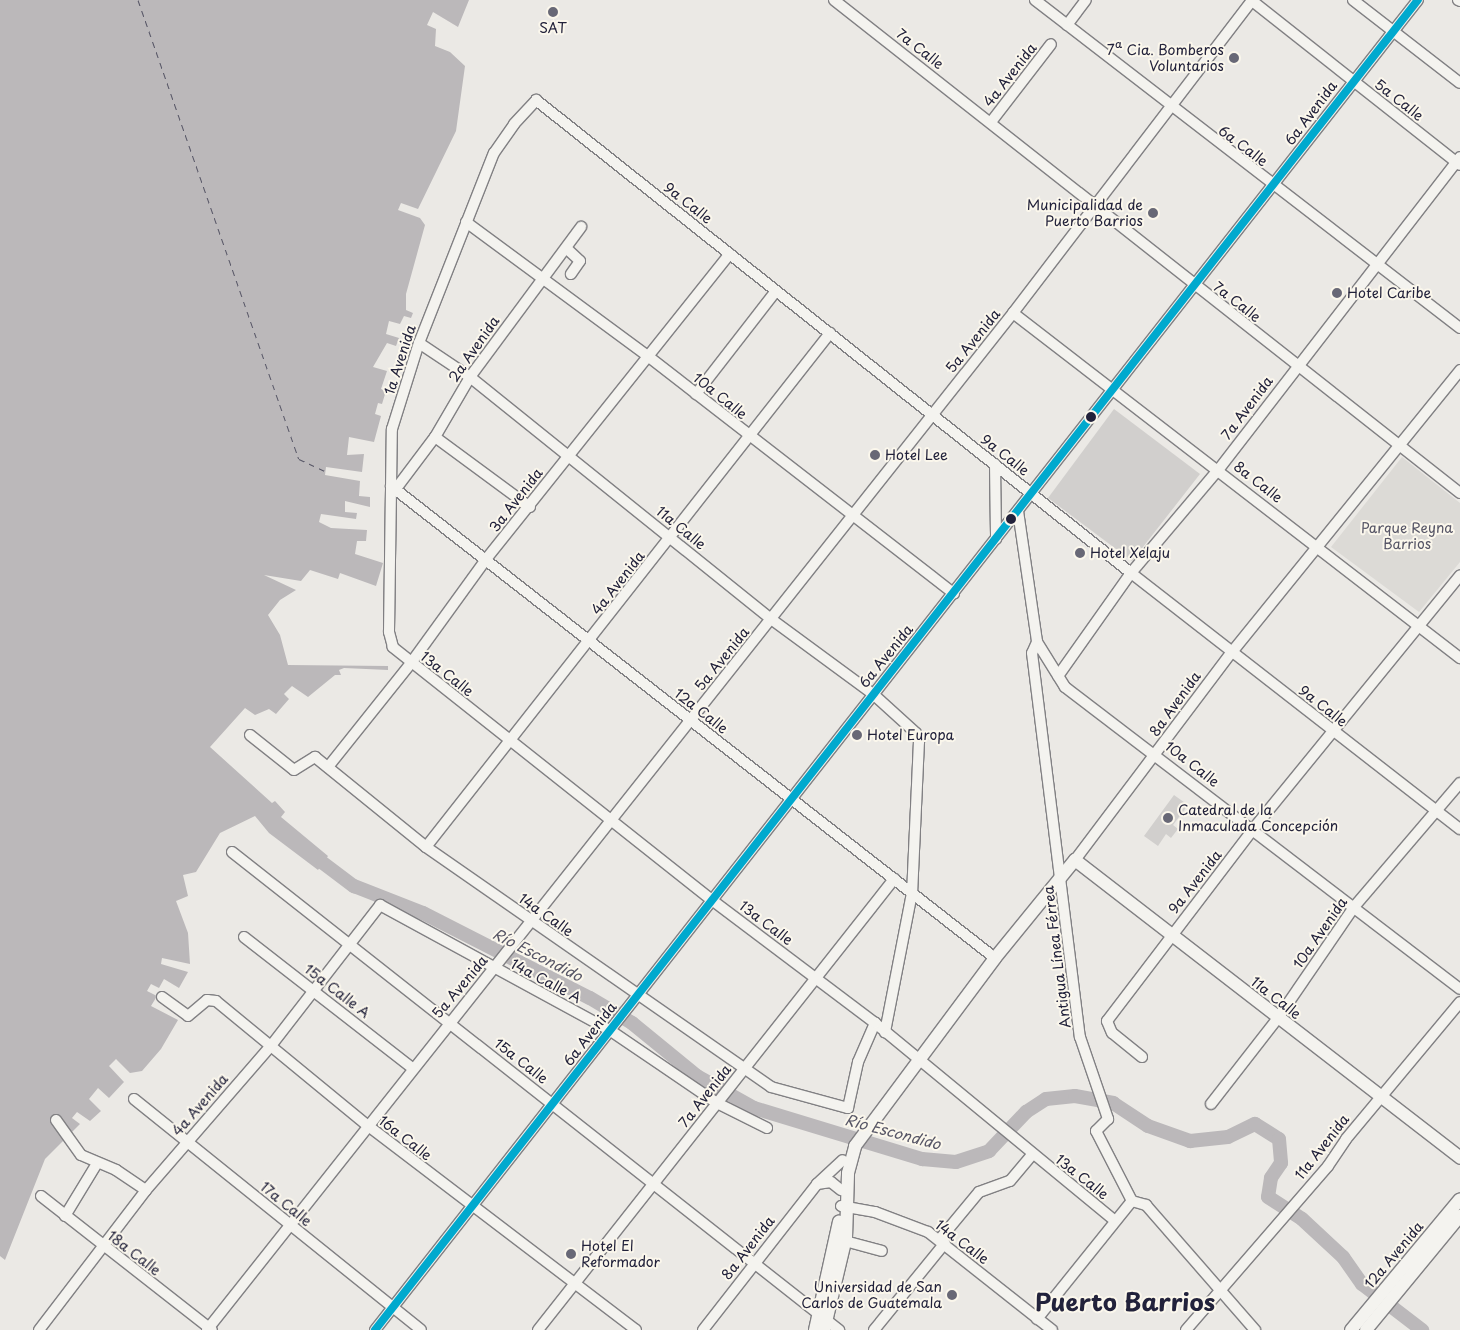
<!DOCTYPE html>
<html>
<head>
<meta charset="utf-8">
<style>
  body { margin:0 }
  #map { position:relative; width:1460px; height:1330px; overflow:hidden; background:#ebe9e5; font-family:"Playpen Sans",sans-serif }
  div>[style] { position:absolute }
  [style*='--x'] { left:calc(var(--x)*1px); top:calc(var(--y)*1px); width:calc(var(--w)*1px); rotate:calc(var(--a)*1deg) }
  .green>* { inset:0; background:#dcdad6 }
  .water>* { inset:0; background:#bbb8ba }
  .river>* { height:14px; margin:-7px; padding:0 7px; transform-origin:7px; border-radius:7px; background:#bbb8ba }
  .ferry>* { height:1px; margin-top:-0.5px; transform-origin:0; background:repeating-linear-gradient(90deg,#575666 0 6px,transparent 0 11px) }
  .building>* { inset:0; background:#d1cfcd }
  .roads { filter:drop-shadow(1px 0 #818083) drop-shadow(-1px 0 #818083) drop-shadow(0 1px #818083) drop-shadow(0 -1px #818083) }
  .minor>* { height:10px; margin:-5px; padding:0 5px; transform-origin:5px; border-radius:5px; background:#f4f3ef }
  .major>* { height:12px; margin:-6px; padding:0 6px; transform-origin:6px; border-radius:6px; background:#f4f3ef }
  .bus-1>* { height:8px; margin:-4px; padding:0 4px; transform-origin:4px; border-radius:4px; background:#00a9ce }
  .dots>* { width:14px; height:14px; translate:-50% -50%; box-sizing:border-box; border:2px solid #fbf7ec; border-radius:50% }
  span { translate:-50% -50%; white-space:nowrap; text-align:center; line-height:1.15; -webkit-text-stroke:4px #fbf7ec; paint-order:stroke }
  .poi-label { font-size:14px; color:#22223b }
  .right { translate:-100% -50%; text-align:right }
  .left { translate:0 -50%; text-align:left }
  .street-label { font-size:14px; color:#22223b }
  .park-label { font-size:14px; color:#565566 }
  .water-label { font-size:15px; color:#575666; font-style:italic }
  .town-label { font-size:24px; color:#22223b; font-weight:700 }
</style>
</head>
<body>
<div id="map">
  <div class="green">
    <div style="clip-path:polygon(1402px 457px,1460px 503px,1460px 562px,1419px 612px,1331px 547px)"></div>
  </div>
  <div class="water">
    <div style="clip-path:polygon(0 0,469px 0,458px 27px,433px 12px,427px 25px,436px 29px,435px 46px,450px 52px,465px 66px,456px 131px,418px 209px,401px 203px,398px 210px,420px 218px,425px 225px,406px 294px,406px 310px,413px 313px,411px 318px,404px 316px,400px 324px,389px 321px,386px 334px,399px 338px,396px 346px,387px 343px,373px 367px,387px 371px,381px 389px,386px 391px,382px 404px,378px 403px,375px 414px,381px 416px,374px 442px,349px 437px,347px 455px,364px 454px,362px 472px,326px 467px,325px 475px,360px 481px,359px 496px,370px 497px,370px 507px,345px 501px,345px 512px,357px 513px,356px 519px,321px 514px,319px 522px,331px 528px,367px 530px,366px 541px,357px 541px,355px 554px,383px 563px,376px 586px,340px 573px,338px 579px,310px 570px,301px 581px,264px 575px,296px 590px,280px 600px,268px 615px,280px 635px,288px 665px,388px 666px,388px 670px,344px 668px,339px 670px,341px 675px,335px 675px,308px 697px,292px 686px,284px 694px,289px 699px,276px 714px,269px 709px,255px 715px,245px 708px,210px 747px,272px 803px,275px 801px,285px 812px,281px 817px,328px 856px,318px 870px,269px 833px,255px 816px,220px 833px,196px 872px,183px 875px,188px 896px,176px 901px,188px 933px,190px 964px,162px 958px,161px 964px,188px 972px,179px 988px,164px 979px,159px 988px,151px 984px,147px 991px,157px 996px,151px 1006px,178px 1020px,161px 1049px,142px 1071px,130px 1073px,116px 1059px,109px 1066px,124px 1082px,109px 1098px,98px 1088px,89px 1099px,101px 1111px,90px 1121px,77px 1112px,72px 1118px,80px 1124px,45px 1159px,5px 1260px,0 1256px)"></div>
  </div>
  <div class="river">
    <div style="--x:323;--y:863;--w:39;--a:37"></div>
    <div style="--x:354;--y:886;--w:74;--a:21.4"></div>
    <div style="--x:423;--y:913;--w:187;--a:27"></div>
    <div style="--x:590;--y:998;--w:49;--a:30.8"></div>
    <div style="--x:632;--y:1023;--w:84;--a:39.2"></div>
    <div style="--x:697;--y:1076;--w:65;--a:29.3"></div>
    <div style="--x:754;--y:1108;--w:176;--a:16.9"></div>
    <div style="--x:922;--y:1159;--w:34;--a:5"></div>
    <div style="--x:956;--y:1162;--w:35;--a:-18"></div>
    <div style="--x:989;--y:1151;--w:54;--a:-46.5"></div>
    <div style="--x:1026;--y:1112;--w:24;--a:-33"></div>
    <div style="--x:1046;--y:1099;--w:29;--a:-6"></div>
    <div style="--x:1075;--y:1096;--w:39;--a:10"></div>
    <div style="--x:1113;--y:1103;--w:42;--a:33.3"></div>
    <div style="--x:1148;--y:1126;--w:45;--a:19.7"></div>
    <div style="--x:1190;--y:1141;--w:38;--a:-6"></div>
    <div style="--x:1228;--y:1137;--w:30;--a:-26"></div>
    <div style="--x:1255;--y:1124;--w:28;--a:32"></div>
    <div style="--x:1279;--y:1139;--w:24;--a:85"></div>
    <div style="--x:1281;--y:1163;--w:18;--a:124"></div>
    <div style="--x:1271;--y:1178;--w:19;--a:99"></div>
    <div style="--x:1268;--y:1197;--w:40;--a:32.9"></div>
    <div style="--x:1302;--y:1219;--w:56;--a:42.8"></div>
    <div style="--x:1343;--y:1257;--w:33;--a:55"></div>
    <div style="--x:1362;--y:1284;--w:76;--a:37.5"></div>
  </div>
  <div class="ferry">
    <div style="--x:138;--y:0;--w:486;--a:70.7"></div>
    <div style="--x:299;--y:459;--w:29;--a:25"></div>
  </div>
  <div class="building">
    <div style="clip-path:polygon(1114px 409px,1200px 474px,1132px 561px,1048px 498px)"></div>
    <div style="clip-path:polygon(1174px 795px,1188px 805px,1173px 825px,1178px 829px,1171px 838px,1166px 834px,1158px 846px,1144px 836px)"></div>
  </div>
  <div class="roads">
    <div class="minor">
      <div style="--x:834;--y:0;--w:797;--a:38.22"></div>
      <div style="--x:1035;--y:0;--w:537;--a:37.66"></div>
      <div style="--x:1251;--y:0;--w:266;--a:38.3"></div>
      <div style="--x:1353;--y:0;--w:135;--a:37.8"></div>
      <div style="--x:1458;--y:0;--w:2;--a:27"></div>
      <div style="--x:1067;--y:25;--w:31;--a:-53"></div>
      <div style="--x:991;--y:122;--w:98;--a:-52.4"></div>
      <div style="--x:466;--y:222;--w:227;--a:36.4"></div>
      <div style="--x:649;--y:357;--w:386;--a:37.8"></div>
      <div style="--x:566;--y:248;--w:19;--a:43"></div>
      <div style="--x:580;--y:261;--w:16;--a:125"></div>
      <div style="--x:1013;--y:313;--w:565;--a:37.66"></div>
      <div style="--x:419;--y:343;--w:61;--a:33.7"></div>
      <div style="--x:470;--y:377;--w:386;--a:38.8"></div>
      <div style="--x:771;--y:619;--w:127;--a:36.3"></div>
      <div style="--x:873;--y:694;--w:58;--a:42.2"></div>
      <div style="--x:916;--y:733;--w:9;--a:69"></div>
      <div style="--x:919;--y:741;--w:152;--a:92.6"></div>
      <div style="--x:912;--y:893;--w:142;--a:101"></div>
      <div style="--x:696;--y:394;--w:130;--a:-52.2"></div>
      <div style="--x:435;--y:437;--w:118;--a:36.4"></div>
      <div style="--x:995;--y:464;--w:75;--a:89.2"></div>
      <div style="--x:391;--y:486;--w:767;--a:38.01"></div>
      <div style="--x:395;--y:490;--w:66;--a:-53"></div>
      <div style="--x:435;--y:437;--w:69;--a:-59.7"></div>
      <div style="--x:470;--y:377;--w:187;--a:-53.5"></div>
      <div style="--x:1018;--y:511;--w:132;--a:81.7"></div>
      <div style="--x:1037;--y:642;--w:12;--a:114"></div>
      <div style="--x:1032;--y:653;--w:387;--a:82.9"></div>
      <div style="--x:1080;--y:1037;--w:87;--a:71.1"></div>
      <div style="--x:1108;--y:1119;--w:17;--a:135"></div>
      <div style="--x:1096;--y:1131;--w:79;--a:62.8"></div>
      <div style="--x:1037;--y:642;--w:53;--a:58.1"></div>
      <div style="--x:1065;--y:687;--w:497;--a:37.4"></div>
      <div style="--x:1058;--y:676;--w:126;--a:-54.7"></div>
      <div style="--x:1131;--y:573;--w:136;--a:-49.8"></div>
      <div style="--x:1219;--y:469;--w:394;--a:-52.3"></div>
      <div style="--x:250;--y:735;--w:56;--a:38.5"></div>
      <div style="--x:294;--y:770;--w:25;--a:-32"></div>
      <div style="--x:315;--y:757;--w:143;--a:39"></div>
      <div style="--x:426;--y:847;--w:420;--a:34.8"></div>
      <div style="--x:771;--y:1087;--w:80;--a:15.3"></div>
      <div style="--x:848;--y:1108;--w:47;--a:-77.7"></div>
      <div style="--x:858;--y:1062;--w:43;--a:-66.4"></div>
      <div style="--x:328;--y:767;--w:133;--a:-51.4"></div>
      <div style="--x:411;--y:663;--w:130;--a:-54.1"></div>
      <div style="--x:487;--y:558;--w:389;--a:-51.4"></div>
      <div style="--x:426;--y:847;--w:654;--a:-51.83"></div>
      <div style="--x:232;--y:852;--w:773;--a:38.22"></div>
      <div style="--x:1075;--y:860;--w:261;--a:-53"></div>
      <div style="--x:1232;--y:652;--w:363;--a:-51"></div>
      <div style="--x:244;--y:937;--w:213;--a:37.9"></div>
      <div style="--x:162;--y:997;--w:32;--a:36"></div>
      <div style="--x:188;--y:1016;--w:25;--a:-40"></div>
      <div style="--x:207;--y:1000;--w:9;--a:6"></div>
      <div style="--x:216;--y:1001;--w:195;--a:39.4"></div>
      <div style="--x:367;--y:1125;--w:338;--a:37.3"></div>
      <div style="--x:1142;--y:1057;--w:38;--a:-141"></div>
      <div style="--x:1112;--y:1033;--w:13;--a:-113"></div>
      <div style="--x:1107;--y:1021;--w:243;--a:-52.7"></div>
      <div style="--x:1254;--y:828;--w:326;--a:-50.8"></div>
      <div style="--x:134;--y:1099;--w:368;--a:38.8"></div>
      <div style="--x:1211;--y:1104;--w:109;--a:-52.1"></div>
      <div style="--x:1278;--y:1018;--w:135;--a:-55.6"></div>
      <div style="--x:1354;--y:907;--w:163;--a:-49.5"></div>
      <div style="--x:56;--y:1120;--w:43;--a:54.5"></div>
      <div style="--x:81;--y:1155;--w:38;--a:23"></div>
      <div style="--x:116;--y:1170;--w:36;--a:34"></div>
      <div style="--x:817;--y:1184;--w:14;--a:-8"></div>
      <div style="--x:831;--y:1182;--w:13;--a:39"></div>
      <div style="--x:41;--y:1196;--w:217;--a:38.1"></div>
      <div style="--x:1132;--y:1201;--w:15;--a:16"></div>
      <div style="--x:1146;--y:1205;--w:166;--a:48.9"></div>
      <div style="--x:841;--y:1206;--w:35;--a:10"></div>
      <div style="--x:875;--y:1212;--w:57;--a:20.7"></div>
      <div style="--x:928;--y:1232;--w:158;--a:38.3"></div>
      <div style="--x:65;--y:1216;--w:60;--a:-58.7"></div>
      <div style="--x:1114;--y:1220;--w:310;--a:-140.5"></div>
      <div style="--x:875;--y:1023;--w:203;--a:-143"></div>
      <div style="--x:713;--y:901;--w:409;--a:-141.6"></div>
      <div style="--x:393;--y:647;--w:16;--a:-105"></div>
      <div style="--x:389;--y:632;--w:203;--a:-89.2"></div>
      <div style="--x:392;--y:429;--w:90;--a:-72.6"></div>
      <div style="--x:419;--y:343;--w:204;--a:-68.5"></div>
      <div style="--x:494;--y:153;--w:35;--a:-55"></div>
      <div style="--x:514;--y:124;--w:33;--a:-47"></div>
      <div style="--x:536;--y:100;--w:760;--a:38.48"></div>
      <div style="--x:1131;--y:573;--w:417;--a:37.9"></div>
      <div style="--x:940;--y:1239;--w:61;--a:-50.3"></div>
      <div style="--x:979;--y:1192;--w:33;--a:-20"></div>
      <div style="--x:1010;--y:1181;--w:34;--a:-50"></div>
      <div style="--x:845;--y:1241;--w:38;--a:15"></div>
      <div style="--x:1037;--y:1319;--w:151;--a:-51.2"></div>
      <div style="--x:39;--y:1330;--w:176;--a:-52.6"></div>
      <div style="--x:146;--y:1190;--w:189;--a:-49.1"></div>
      <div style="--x:270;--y:1047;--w:180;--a:-52.2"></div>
      <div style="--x:380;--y:905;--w:263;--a:28.6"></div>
      <div style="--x:611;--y:1031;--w:128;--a:34.2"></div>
      <div style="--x:717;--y:1103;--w:56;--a:26.6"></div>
      <div style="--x:207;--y:1330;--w:1298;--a:-51.6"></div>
      <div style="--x:1013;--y:313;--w:394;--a:-52.6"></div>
      <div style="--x:375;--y:1330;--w:1690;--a:-51.9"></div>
      <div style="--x:538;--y:1330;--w:575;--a:-51.71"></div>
      <div style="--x:703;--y:1330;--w:185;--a:-52"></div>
      <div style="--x:817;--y:1184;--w:35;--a:-43"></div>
      <div style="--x:874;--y:1330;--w:112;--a:-50.8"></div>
      <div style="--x:1186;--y:1330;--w:217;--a:-49.1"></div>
      <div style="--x:1328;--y:1166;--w:32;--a:-56"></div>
      <div style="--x:1346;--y:1139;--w:178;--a:-50.2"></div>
    </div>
    <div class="major">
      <div style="--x:815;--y:1330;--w:111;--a:-77.5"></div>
      <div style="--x:824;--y:1330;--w:95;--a:-76.6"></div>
      <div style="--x:846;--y:1238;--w:65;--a:-88.2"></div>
      <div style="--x:848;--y:1173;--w:28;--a:-75"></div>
      <div style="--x:855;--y:1146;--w:234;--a:-53.3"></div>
      <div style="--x:995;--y:958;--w:127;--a:-50.8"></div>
      <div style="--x:1075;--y:860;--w:487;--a:37.7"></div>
      <div style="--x:1351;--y:1330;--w:170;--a:-50.2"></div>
      <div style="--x:1366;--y:1330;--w:148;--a:-50.5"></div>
    </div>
  </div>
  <div class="bus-1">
    <div style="--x:375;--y:1330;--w:1690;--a:-51.9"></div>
  </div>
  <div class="dots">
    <div style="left:553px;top:12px;background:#686876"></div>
    <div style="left:1234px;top:58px;background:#686876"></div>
    <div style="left:1153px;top:213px;background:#686876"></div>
    <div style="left:1337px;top:293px;background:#686876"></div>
    <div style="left:1091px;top:417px;background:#22223b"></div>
    <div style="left:875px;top:455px;background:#686876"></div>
    <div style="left:1011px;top:519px;background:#22223b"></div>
    <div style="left:1080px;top:553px;background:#686876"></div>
    <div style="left:857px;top:735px;background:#686876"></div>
    <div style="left:1168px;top:818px;background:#686876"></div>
    <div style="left:571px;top:1254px;background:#686876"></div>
    <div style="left:952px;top:1295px;background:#686876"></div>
  </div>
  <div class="poi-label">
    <span style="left:553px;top:28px">SAT</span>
    <span class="right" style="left:1224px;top:58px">7ª Cia. Bomberos<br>Voluntarios</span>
    <span class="right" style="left:1143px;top:213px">Municipalidad de<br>Puerto Barrios</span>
    <span class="left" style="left:1347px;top:293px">Hotel Caribe</span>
    <span class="left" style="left:885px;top:455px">Hotel Lee</span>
    <span class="left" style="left:1090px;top:553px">Hotel Xelaju</span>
    <span class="left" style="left:867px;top:735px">Hotel Europa</span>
    <span class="left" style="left:1178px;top:818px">Catedral de la<br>Inmaculada Concepción</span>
    <span class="left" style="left:581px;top:1254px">Hotel El<br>Reformador</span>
    <span class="right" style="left:942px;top:1295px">Universidad de San<br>Carlos de Guatemala</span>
  </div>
  <div class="street-label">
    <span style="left:920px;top:49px;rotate:38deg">7a Calle</span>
    <span style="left:1010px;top:75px;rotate:-52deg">4a Avenida</span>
    <span style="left:1399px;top:100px;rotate:38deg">5a Calle</span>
    <span style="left:1311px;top:113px;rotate:-53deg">6a Avenida</span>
    <span style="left:1243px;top:146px;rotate:37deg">6a Calle</span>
    <span style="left:688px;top:203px;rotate:38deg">9a Calle</span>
    <span style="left:1237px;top:302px;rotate:38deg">7a Calle</span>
    <span style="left:973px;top:341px;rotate:-51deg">5a Avenida</span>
    <span style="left:474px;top:349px;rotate:-55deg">2a Avenida</span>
    <span style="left:400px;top:360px;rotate:-72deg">1a Avenida</span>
    <span style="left:720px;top:396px;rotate:39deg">10a Calle</span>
    <span style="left:1247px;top:408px;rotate:-53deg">7a Avenida</span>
    <span style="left:1005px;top:455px;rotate:38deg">9a Calle</span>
    <span style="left:1258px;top:482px;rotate:38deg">8a Calle</span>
    <span style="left:516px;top:500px;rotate:-52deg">3a Avenida</span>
    <span style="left:681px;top:528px;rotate:39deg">11a Calle</span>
    <span style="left:618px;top:583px;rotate:-52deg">4a Avenida</span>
    <span style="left:886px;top:656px;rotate:-51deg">6a Avenida</span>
    <span style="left:722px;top:659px;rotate:-51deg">5a Avenida</span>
    <span style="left:447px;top:674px;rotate:38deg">13a Calle</span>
    <span style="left:1175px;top:704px;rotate:-54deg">8a Avenida</span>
    <span style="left:1323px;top:706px;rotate:38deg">9a Calle</span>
    <span style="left:701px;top:711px;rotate:38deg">12a Calle</span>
    <span style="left:1192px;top:764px;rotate:38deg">10a Calle</span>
    <span style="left:1195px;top:882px;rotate:-52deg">9a Avenida</span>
    <span style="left:546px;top:915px;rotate:35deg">14a Calle</span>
    <span style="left:766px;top:923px;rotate:37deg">13a Calle</span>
    <span style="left:1320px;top:933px;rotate:-55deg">10a Avenida</span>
    <span style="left:1057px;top:957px;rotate:-97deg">Antigua Línea Férrea</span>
    <span style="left:546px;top:981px;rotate:28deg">14a Calle A</span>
    <span style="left:460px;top:987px;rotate:-50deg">5a Avenida</span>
    <span style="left:337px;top:991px;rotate:38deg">15a Calle A</span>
    <span style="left:1276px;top:998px;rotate:38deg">11a Calle</span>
    <span style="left:590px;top:1034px;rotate:-52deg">6a Avenida</span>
    <span style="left:521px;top:1061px;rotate:38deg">15a Calle</span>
    <span style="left:705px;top:1096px;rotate:-52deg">7a Avenida</span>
    <span style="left:200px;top:1105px;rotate:-49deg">4a Avenida</span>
    <span style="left:405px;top:1138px;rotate:38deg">16a Calle</span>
    <span style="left:1322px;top:1147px;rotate:-52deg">11a Avenida</span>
    <span style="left:1082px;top:1177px;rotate:38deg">13a Calle</span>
    <span style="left:286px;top:1204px;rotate:39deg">17a Calle</span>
    <span style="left:962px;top:1242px;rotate:37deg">14a Calle</span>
    <span style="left:748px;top:1248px;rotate:-52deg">8a Avenida</span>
    <span style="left:134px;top:1253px;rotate:38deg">18a Calle</span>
    <span style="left:1394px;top:1255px;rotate:-50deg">12a Avenida</span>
  </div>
  <div class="park-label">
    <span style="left:1407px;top:536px">Parque Reyna<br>Barrios</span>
  </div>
  <div class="water-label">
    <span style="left:538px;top:954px;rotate:27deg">Río Escondido</span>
    <span style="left:893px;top:1131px;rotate:15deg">Río Escondido</span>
  </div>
  <div class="town-label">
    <span style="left:1125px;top:1302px">Puerto Barrios</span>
  </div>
</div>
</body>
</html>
